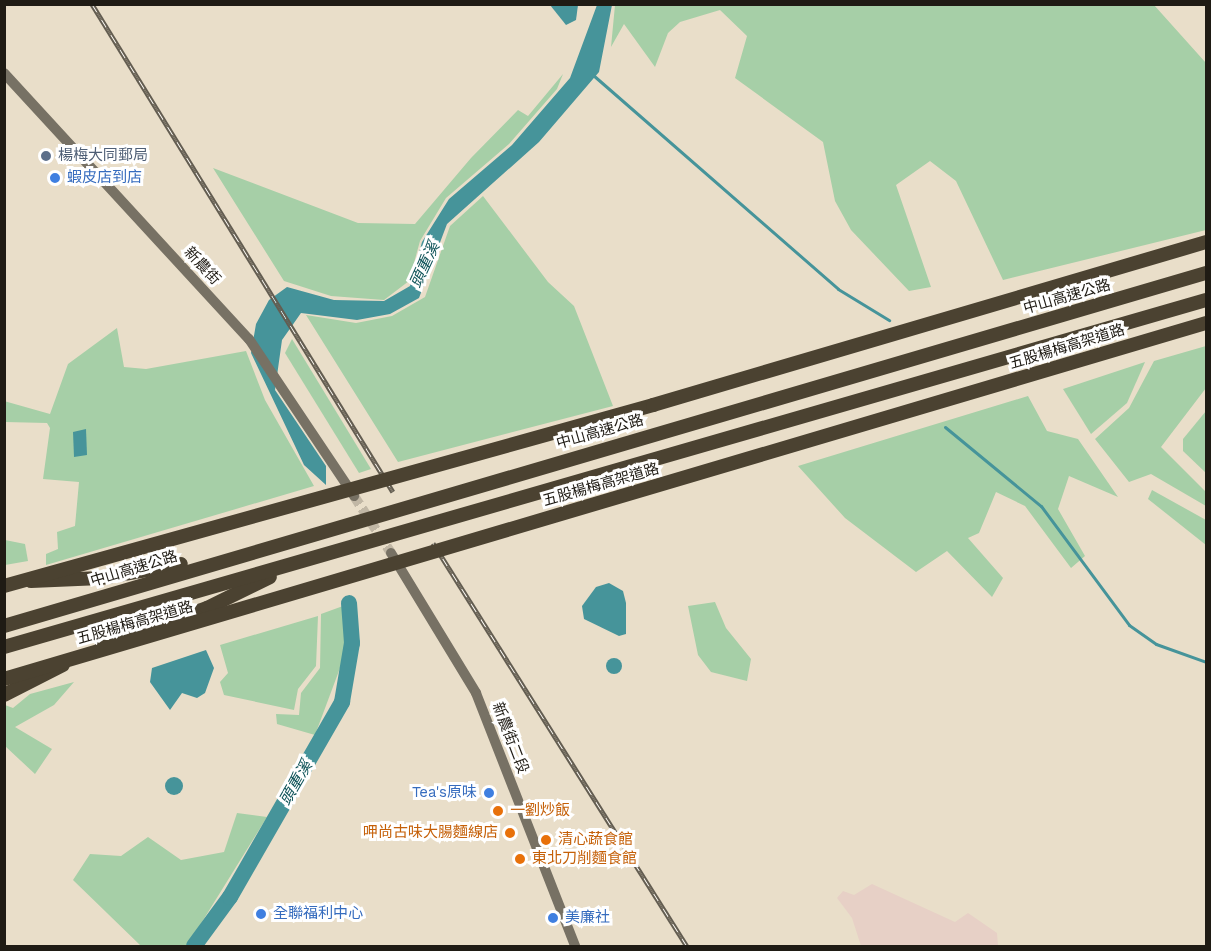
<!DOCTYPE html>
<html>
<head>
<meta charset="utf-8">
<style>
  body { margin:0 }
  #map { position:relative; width:1211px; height:951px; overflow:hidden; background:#e9dec9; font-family:"Work Sans","Noto Sans TC",sans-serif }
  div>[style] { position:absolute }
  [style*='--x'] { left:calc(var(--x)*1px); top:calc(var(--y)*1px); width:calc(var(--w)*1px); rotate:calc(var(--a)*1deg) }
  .industrial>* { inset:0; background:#e7d0c6 }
  .green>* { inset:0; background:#a6cfa7 }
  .water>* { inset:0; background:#46949a }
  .round { border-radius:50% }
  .stream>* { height:3px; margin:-1.5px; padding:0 1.5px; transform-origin:1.5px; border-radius:1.5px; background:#46949a }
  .river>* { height:16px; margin:-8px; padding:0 8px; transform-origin:8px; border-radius:8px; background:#46949a }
  .secondary-tunnel>* { height:10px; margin-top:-5px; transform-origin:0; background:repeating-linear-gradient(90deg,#c1b7a5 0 10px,transparent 0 15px) }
  .secondary>* { height:10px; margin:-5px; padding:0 5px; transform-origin:5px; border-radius:5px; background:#777164 }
  .highway>* { height:14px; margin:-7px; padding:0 7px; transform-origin:7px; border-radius:7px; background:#4b4231 }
  .rail>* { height:5px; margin-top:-2.5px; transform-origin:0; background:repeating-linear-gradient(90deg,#fff 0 9px,#635d51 0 18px); box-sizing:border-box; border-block:2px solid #635d51 }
  .highway-bridge>* { height:14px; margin:-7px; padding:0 7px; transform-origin:7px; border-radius:7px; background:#4b4231 }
  .dots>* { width:16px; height:16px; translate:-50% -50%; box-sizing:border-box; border:3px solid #fff; border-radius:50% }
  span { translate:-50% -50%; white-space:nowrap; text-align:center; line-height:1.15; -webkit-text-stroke:6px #fff; paint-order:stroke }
  .service-label { font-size:15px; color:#4e5e75 }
  .left { translate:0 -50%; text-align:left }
  .shop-label { font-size:15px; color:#366cbe }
  .right { translate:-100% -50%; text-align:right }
  .street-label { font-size:15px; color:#1f1b14 }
  .food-label { font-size:15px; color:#c56008 }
  .water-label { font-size:16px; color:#0d5257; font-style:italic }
  .frame { position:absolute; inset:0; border:6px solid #1f1b14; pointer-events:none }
</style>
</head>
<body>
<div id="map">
  <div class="industrial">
    <div style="clip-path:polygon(872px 884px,955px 922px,968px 913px,997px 933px,998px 946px,861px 946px,852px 918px,837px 898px,843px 891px,854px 895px)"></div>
  </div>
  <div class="green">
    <div style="clip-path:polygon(615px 5px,1154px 5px,1206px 63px,1206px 230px,1003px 280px,956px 181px,930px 161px,896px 185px,931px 287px,909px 291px,851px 230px,835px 201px,823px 142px,735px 78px,747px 36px,720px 10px,680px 22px,668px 33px,655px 67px,624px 24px,611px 47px)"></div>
    <div style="clip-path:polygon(563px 74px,557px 89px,509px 144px,446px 198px,420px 241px,409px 281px,384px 300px,331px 296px,284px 281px,213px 168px,358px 223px,415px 224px,471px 158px,518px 110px,528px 116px)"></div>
    <div style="clip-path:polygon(483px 196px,548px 282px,574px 306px,613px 406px,398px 462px,306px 315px,356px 323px,392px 316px,425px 297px,450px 226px)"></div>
    <div style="clip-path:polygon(117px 328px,124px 367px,146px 369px,246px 351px,265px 400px,314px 486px,46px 565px,46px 554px,58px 549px,57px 532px,75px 526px,79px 482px,43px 479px,50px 428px,47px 423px,5px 422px,4px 401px,50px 414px,68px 364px)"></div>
    <div style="clip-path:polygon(292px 339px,371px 469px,359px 473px,285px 353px)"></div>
    <div style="clip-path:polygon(1206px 346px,1206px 388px,1161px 447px,1206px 492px,1206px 506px,1151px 474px,1129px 482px,1095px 439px,1129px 408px,1154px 361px)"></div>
    <div style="clip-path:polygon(1145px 362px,1127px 403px,1091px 434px,1063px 389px)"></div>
    <div style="clip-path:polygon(1028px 396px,1047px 431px,1078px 439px,1118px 497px,1069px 476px,1058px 509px,1085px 556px,1071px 568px,1025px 506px,996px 492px,979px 533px,968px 538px,1003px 578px,992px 597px,947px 551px,916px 572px,845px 518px,798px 466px)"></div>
    <div style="clip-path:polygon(1206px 411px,1206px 473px,1183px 451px,1183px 439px)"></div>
    <div style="clip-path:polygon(1152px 490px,1206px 520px,1206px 545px,1148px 499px)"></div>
    <div style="clip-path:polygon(5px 540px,25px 544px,28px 561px,5px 565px)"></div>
    <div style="clip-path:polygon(715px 602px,726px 628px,751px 659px,747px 681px,711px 672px,698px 655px,688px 606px)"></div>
    <div style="clip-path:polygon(343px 606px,346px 652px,315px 735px,277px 724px,276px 714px,299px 715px,301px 693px,320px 668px,321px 614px)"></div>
    <div style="clip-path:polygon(318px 616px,316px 666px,298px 689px,294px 710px,224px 695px,220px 682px,228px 673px,220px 645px)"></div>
    <div style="clip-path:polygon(74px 682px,54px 705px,15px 727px,52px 749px,35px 774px,5px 746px,5px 705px,13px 708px,30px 694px)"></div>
    <div style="clip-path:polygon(237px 813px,267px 817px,187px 946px,141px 946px,73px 880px,90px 854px,121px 856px,148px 837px,181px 860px,224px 852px)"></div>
  </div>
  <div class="water">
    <div style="clip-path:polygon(550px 5px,578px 5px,576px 20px,566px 25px)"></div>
    <div style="clip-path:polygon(597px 5px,612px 5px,599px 72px,539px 142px,447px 224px,419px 298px,390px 314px,357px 320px,301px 313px,282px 340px,275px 390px,326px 466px,326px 485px,304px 465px,251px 353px,256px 324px,269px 300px,287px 287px,334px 300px,384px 301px,410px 286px,422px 242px,449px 199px,512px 145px,570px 78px)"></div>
    <div style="clip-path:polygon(86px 429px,87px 455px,74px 457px,73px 432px)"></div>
    <div style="clip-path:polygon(609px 583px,623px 591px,626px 603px,626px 634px,619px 636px,584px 619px,582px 606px,596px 587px)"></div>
    <div style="clip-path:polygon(206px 650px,214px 668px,205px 693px,197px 698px,182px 693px,170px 710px,150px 682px,152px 668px)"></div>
    <div class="round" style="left:606px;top:658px;width:16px;height:16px"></div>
    <div class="round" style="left:165px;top:777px;width:18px;height:18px"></div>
  </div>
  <div class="stream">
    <div style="--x:593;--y:75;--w:325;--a:41.1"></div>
    <div style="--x:838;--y:289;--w:60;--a:31.3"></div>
    <div style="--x:945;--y:427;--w:124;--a:39.5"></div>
    <div style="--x:1041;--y:506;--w:148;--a:53.5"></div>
    <div style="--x:1129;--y:625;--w:33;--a:35"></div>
    <div style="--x:1156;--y:644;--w:53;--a:19.8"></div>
  </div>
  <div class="river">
    <div style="--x:194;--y:946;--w:61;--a:-53.7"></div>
    <div style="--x:230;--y:897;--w:225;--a:-60.1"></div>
    <div style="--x:342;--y:702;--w:60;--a:-80.4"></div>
    <div style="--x:352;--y:643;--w:40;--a:-94.3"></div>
  </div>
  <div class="secondary-tunnel">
    <div style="--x:354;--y:496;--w:68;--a:57"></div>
  </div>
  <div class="secondary">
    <div style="--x:4;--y:73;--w:362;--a:47.4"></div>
    <div style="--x:249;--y:339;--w:189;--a:56.2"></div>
    <div style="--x:391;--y:553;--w:164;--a:58.7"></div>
    <div style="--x:476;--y:693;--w:272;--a:68.6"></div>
  </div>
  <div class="highway">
    <div style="--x:31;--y:581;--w:70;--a:-2.5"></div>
    <div style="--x:101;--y:578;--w:81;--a:-9.9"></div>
    <div style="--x:4;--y:626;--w:1253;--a:-16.37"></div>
    <div style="--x:102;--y:645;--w:111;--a:-19.4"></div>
    <div style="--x:207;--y:608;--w:70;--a:-26.2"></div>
    <div style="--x:4;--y:647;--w:1251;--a:-16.1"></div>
    <div style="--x:4;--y:695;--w:66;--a:-27"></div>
  </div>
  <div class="rail">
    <div style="--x:92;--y:4;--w:573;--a:58.33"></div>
    <div style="--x:433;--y:543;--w:476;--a:57.8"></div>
  </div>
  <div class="highway-bridge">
    <div style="--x:4;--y:586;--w:674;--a:-15.58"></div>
    <div style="--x:653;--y:405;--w:577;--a:-16.42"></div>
    <div style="--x:4;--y:679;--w:1254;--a:-16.5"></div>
  </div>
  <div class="dots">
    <div style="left:46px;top:156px;background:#5c6f8a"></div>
    <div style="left:55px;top:178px;background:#3f7fe0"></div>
    <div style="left:489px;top:793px;background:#3f7fe0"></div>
    <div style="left:498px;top:811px;background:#e8710a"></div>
    <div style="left:510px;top:833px;background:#e8710a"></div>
    <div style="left:546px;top:840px;background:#e8710a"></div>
    <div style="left:520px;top:859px;background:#e8710a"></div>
    <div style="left:261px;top:914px;background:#3f7fe0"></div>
    <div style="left:553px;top:918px;background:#3f7fe0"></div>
  </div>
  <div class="service-label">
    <span class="left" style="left:58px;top:156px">楊梅大同郵局</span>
  </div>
  <div class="shop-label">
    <span class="left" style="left:67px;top:178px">蝦皮店到店</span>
    <span class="right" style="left:477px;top:793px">Tea's原味</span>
    <span class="left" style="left:273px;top:914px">全聯福利中心</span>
    <span class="left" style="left:565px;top:918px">美廉社</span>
  </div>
  <div class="street-label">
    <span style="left:202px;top:266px;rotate:47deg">新農街</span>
    <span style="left:1067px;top:297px;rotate:-16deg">中山高速公路</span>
    <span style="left:1067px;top:347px;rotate:-17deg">五股楊梅高架道路</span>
    <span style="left:600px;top:432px;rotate:-16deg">中山高速公路</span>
    <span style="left:601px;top:485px;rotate:-16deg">五股楊梅高架道路</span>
    <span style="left:134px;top:569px;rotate:-17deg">中山高速公路</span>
    <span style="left:135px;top:623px;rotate:-16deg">五股楊梅高架道路</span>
    <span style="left:510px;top:738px;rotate:69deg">新農街二段</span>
  </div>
  <div class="food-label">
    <span class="left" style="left:510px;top:811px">一劉炒飯</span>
    <span class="right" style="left:498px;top:833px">呷尚古味大腸麵線店</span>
    <span class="left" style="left:558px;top:840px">清心蔬食館</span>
    <span class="left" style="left:532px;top:859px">東北刀削麵食館</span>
  </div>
  <div class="water-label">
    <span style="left:425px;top:265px;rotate:-65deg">頭重溪</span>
    <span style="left:296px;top:783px;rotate:-60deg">頭重溪</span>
  </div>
  <div class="frame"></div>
</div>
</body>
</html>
